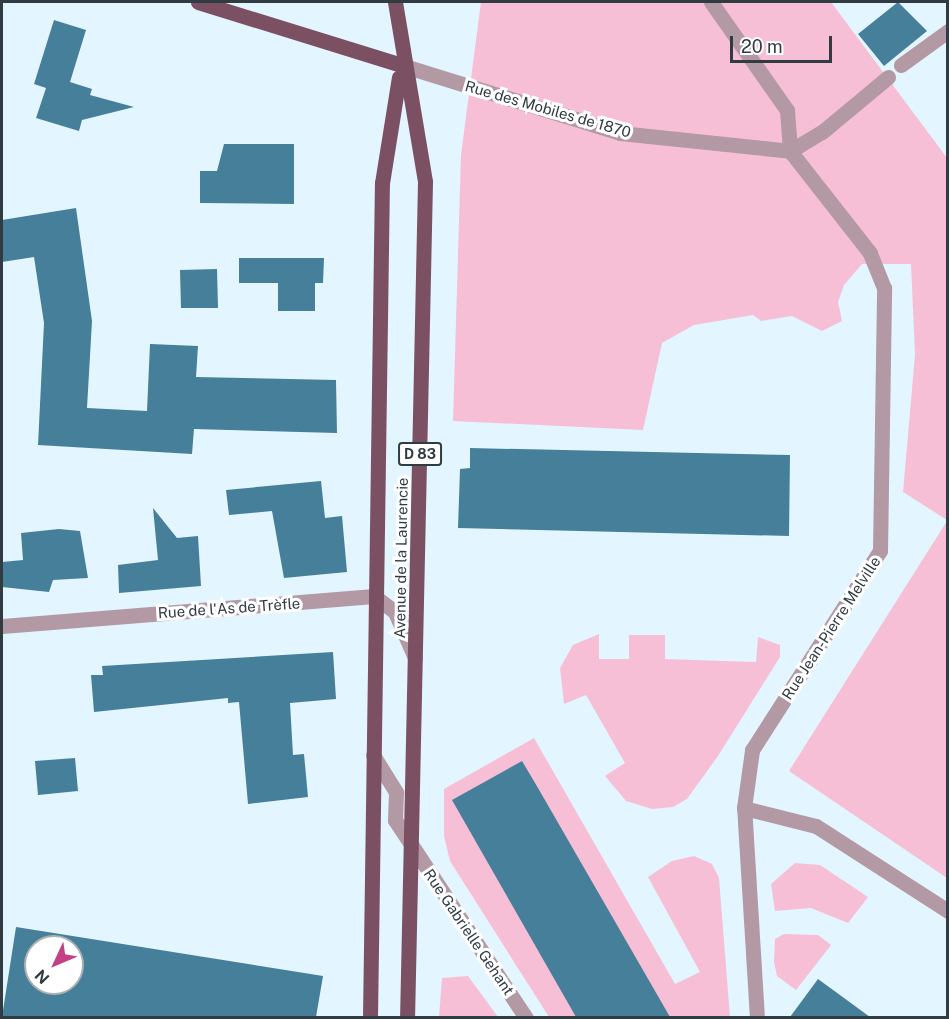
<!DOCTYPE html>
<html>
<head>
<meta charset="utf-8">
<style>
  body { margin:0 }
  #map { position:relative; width:949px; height:1019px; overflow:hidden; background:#e3f5ff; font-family:"Public Sans",sans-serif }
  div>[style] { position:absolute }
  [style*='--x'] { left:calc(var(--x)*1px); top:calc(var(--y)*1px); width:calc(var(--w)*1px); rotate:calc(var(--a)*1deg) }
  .green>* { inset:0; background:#f7bfd6 }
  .building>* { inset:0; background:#457f9a }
  .minor>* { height:15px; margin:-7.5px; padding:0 7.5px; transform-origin:7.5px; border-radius:7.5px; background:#b399a3 }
  .major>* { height:15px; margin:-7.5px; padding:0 7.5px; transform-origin:7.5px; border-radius:7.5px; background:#7b5063 }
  span { translate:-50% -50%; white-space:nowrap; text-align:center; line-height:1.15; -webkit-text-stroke:6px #fff; paint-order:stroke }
  .shield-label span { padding:2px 4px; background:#fff; border:2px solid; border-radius:4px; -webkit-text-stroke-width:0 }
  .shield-label { font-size:14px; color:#303c42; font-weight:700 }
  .street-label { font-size:15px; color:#303c42 }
  .frame { position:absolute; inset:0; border:3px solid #303c42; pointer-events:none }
  .north { position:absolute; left:24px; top:935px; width:60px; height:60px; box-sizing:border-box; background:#fff; border:2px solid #acb1b3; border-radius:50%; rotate:226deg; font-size:16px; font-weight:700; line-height:24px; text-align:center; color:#303c42 }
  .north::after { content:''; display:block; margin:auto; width:21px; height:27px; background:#c44085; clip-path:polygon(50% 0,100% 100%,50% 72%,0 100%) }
  .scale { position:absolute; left:730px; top:36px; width:102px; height:27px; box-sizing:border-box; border:3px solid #303c42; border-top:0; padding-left:8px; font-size:18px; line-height:21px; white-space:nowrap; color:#303c42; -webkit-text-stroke:4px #fff; paint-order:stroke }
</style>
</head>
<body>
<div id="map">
  <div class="green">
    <div style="clip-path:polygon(481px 2px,831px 2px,947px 158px,947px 520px,903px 492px,915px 355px,911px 264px,862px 264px,844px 285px,838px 302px,842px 321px,822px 331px,792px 316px,761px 321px,753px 315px,694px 325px,662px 343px,643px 430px,453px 421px,461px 155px)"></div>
    <div style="clip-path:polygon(947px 521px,948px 878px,947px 878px,789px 771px)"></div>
    <div style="clip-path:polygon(599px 634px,599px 659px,629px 659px,629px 635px,665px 635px,665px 659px,756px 662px,758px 637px,780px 645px,780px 657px,718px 756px,687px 799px,673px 807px,652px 809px,626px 801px,605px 776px,625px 763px,586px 695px,564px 704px,560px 668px,573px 645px)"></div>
    <div style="clip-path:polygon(534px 738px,675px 984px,700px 972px,648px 877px,672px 861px,694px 856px,712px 864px,719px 878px,730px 1017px,549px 1017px,450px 861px,444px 836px,444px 789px)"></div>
    <div style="clip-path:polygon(795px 863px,820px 865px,868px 897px,848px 923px,811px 908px,775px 911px,771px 884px)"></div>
    <div style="clip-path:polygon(784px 934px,818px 935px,831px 945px,796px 990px,777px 976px,774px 962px,775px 939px)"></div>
    <div style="clip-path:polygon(468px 976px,498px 1017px,439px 1017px,442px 978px)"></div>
  </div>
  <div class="building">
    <div style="clip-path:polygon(898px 2px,927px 31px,884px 66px,858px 34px)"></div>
    <div style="clip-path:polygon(54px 20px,86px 30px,70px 82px,92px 89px,90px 95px,134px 107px,82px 120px,79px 131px,36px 118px,46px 88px,34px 84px)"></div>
    <div style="clip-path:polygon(224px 144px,294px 144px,294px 204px,200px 203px,200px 171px,217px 171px)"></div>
    <div style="clip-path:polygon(76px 208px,92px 321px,87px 408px,147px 411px,150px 344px,198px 346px,196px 377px,336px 380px,337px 433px,194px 429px,192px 454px,38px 445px,44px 323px,34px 257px,2px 262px,2px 220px)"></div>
    <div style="clip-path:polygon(239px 258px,324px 258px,323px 283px,315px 283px,315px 311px,278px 311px,278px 283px,239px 283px)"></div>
    <div style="clip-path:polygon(217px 269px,218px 308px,181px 308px,180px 270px)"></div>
    <div style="clip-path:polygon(470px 448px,790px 455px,789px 536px,458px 528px,460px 469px,470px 468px)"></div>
    <div style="clip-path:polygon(321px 481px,325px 518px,342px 516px,347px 572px,284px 578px,272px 511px,229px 515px,226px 490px)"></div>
    <div style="clip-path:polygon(153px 508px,177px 538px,198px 536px,201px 586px,119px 593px,118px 565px,158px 560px)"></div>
    <div style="clip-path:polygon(59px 529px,80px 531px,88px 578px,53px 580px,49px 592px,2px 587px,2px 562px,23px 560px,21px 533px)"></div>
    <div style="clip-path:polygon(333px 652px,336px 699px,290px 703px,293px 755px,304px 754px,308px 797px,248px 804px,239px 702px,228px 703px,228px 698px,94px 712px,91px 675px,103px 675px,102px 666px)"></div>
    <div style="clip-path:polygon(75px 758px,78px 791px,38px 795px,35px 761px)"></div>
    <div style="clip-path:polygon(522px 761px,538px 788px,670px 1017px,576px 1017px,452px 800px)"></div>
    <div style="clip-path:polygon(evenodd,16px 927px,323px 976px,316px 1017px,2px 1017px,16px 927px,36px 947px,72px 947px,72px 983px,36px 983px,36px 947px)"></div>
    <div style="clip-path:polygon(818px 979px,870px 1017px,790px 1017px)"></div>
  </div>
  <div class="minor">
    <div style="--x:711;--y:2;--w:132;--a:54.9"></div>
    <div style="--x:787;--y:110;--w:41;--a:85.8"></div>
    <div style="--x:401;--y:65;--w:229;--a:17.2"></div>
    <div style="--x:620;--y:133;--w:171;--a:6"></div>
    <div style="--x:790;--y:151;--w:37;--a:-31"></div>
    <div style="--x:822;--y:132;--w:86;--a:-39.8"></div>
    <div style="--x:901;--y:65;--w:58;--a:-35.9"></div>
    <div style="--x:2;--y:626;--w:373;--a:-4.6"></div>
    <div style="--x:374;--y:596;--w:26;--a:37"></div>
    <div style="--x:395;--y:612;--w:50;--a:66.5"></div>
    <div style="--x:373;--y:755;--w:44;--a:58.1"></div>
    <div style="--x:396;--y:792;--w:28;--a:92"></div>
    <div style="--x:395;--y:820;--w:237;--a:56.5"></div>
    <div style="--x:744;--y:808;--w:74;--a:14"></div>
    <div style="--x:816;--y:826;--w:157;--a:32.8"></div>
    <div style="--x:757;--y:1018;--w:210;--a:-93.5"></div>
    <div style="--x:744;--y:808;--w:59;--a:-82.1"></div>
    <div style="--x:752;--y:750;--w:237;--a:-57.3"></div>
    <div style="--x:880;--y:551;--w:263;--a:-89.1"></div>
    <div style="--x:884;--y:288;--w:38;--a:-112"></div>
    <div style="--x:870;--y:253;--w:130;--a:-128.1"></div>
  </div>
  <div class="major">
    <div style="--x:198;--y:2;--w:213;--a:17.2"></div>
    <div style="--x:395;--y:2;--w:182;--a:80.5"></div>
    <div style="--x:425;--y:182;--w:836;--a:91.23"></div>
    <div style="--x:370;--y:1018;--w:835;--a:-89.18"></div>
    <div style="--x:382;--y:183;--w:107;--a:-80.9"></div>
  </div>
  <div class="shield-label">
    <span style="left:420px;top:454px">D 83</span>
  </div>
  <div class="street-label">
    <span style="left:548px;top:109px;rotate:16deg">Rue des Mobiles de 1870</span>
    <span style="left:401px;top:558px;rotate:-89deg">Avenue de la Laurencie</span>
    <span style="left:229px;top:608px;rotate:-4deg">Rue de l'As de Trèfle</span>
    <span style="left:831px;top:628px;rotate:-57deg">Rue Jean-Pierre Melville</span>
    <span style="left:469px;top:932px;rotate:56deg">Rue Gabrielle Gehant</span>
  </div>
  <div class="frame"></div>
  <div class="north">N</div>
  <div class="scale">20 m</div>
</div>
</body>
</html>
